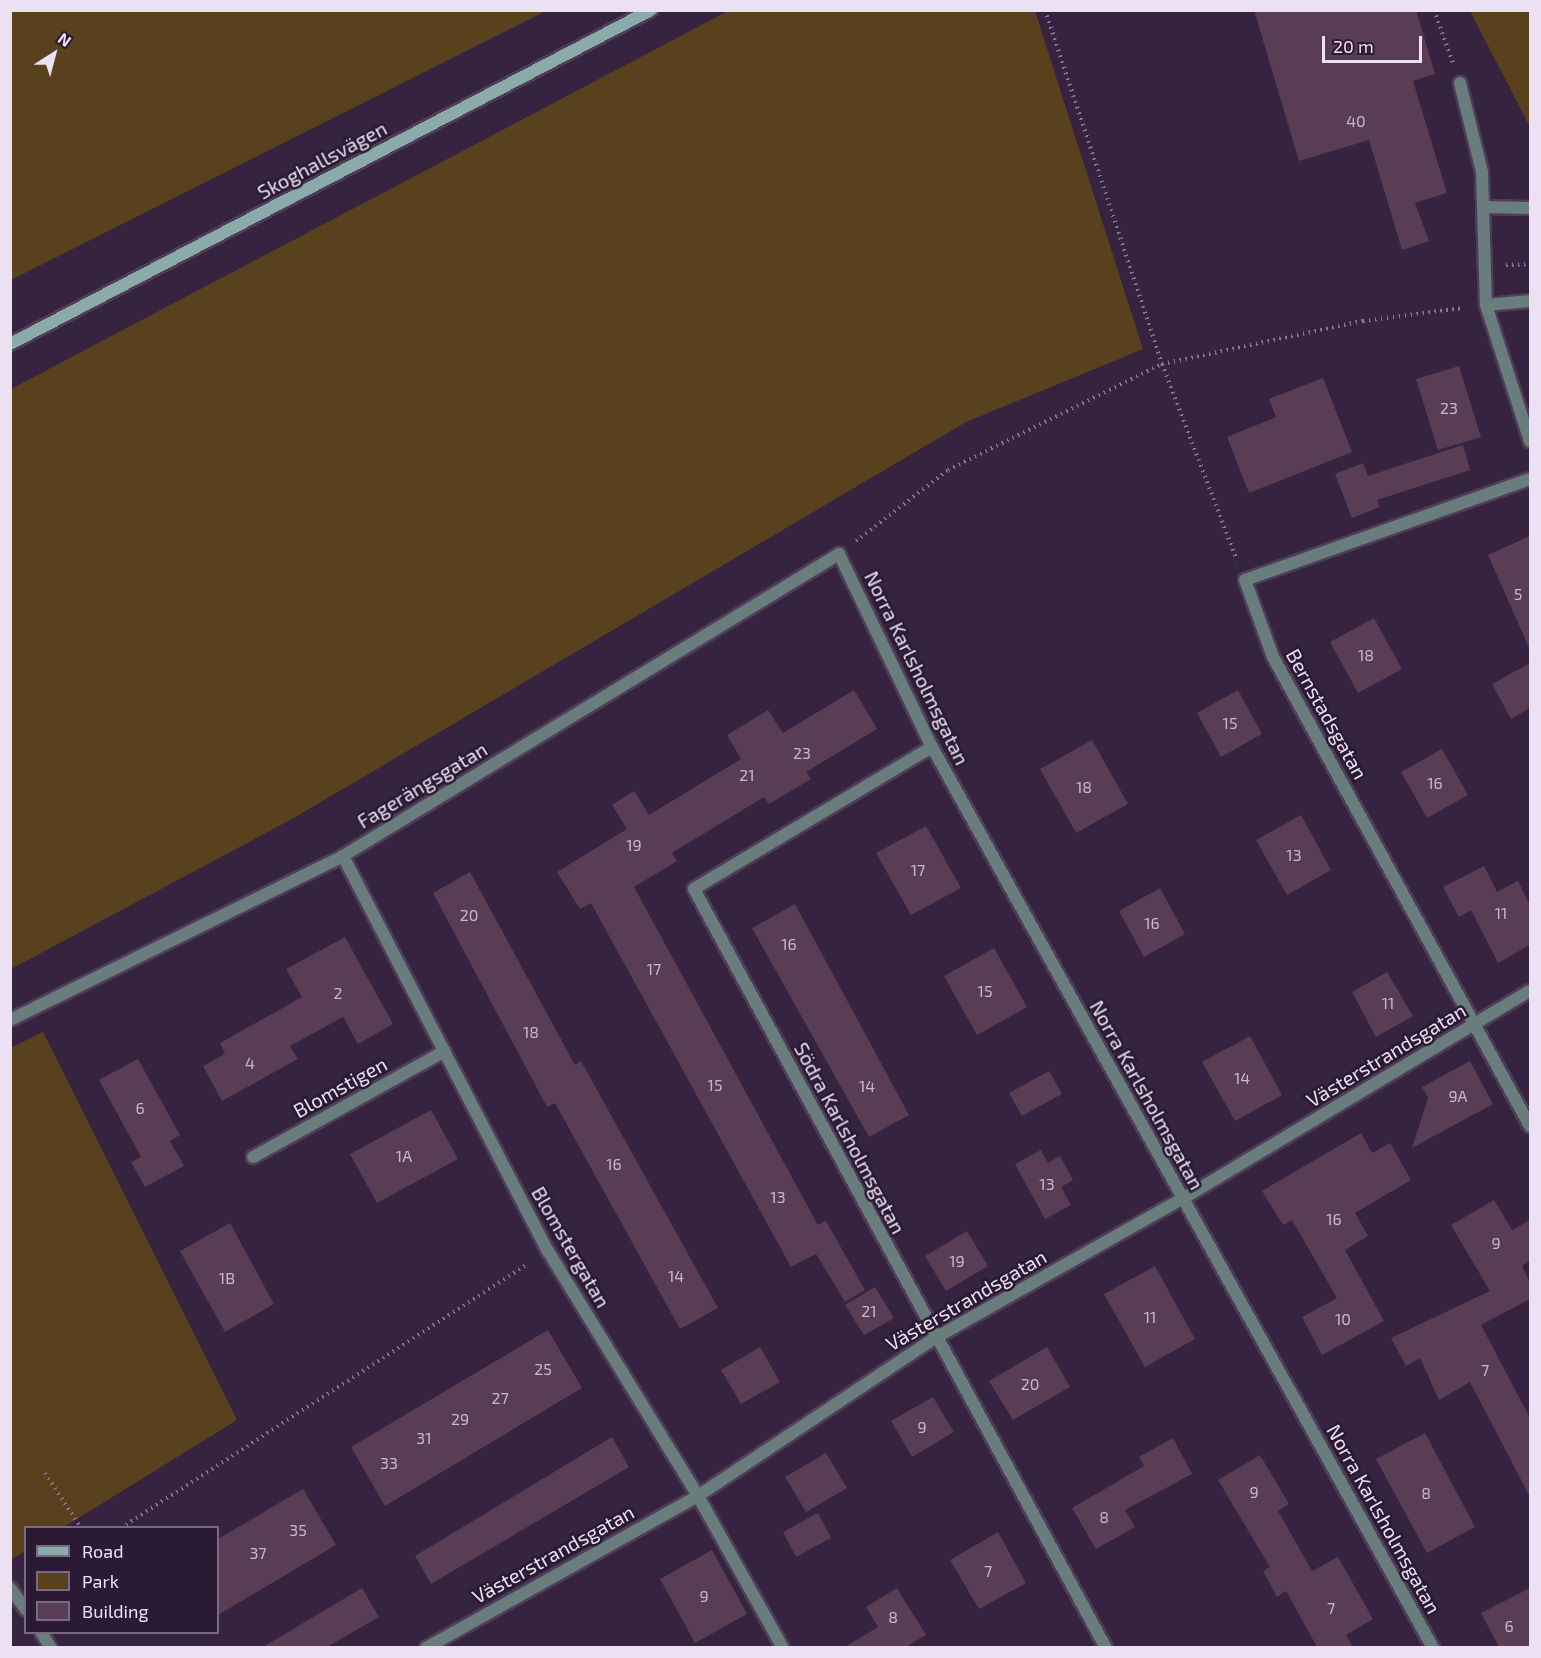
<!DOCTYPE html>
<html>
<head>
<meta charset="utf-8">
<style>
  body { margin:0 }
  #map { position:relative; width:1541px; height:1658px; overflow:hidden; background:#35233f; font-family:"Exo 2",sans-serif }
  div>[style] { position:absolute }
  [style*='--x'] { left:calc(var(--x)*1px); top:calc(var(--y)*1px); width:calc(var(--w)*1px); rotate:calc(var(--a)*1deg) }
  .green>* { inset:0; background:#5a411e }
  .building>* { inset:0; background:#593d54 }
  .path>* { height:4px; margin-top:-2px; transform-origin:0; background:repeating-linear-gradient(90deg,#87788f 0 1.5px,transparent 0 6px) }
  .roads { filter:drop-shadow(2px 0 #4f3e58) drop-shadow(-2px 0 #4f3e58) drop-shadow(0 2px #4f3e58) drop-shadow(0 -2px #4f3e58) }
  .service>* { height:12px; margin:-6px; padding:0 6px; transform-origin:6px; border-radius:6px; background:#697d7c }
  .minor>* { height:12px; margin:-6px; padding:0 6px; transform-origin:6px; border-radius:6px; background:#697d7c }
  .secondary>* { height:12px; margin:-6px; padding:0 6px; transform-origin:6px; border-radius:6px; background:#8aabaa }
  span { translate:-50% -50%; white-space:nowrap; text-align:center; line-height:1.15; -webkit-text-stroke:5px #2b1a34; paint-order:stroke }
  .number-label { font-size:16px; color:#c7b8cb }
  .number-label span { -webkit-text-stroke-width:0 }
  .street-label { font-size:20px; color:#ece1f3 }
  .frame { position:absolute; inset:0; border:12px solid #ece1f3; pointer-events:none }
  .legend { position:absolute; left:24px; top:1526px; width:195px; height:108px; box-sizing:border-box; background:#2b1a34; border:2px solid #786a80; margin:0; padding:8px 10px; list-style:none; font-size:18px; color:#ece1f3 }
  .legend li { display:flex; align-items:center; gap:12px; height:30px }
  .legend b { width:30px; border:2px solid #786a80 }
  .north { position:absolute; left:24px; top:24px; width:60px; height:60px; -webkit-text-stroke:4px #2b1a34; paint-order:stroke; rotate:36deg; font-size:16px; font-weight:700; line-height:24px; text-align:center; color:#ece1f3 }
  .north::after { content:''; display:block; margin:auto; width:21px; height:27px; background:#ece1f3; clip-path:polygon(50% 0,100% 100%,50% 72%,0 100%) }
  .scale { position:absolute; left:1322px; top:36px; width:100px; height:27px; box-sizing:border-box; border:3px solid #ece1f3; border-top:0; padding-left:8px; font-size:18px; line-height:21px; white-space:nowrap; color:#ece1f3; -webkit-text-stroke:4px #2b1a34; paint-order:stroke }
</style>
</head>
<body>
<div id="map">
  <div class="green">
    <div style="clip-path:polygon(11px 10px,546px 10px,546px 11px,11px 280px)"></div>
    <div style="clip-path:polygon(730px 10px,1035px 11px,1143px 349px,966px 422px,292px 819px,11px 969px,11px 389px)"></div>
    <div style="clip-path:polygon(1470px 11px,1530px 11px,1530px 127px)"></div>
    <div style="clip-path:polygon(43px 1032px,237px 1420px,64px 1527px,26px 1528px,25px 1551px,11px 1560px,11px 1048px)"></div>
  </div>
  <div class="building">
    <div style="clip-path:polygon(1254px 10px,1416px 10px,1435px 74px,1413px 81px,1447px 193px,1415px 203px,1429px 241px,1402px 250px,1369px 140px,1299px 161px)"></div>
    <div style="clip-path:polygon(1459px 366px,1481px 437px,1438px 450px,1416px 379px)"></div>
    <div style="clip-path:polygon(1323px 378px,1352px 452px,1249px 493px,1227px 437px,1276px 417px,1269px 399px)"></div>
    <div style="clip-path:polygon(1463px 445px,1470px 470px,1377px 500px,1380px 507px,1352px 518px,1335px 474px,1363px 463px,1368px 476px)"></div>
    <div style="clip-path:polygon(1530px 536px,1530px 650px,1488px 555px)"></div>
    <div style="clip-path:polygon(1374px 618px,1402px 669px,1358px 693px,1330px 642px)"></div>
    <div style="clip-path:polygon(1530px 663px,1530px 708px,1511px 719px,1492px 684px)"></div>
    <div style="clip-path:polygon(854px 690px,877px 729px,806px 772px,811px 779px,769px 804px,764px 797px,672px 853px,677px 861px,634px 887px,818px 1225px,826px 1221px,865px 1290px,845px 1302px,816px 1254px,791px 1267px,591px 903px,580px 909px,557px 872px,627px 829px,612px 805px,634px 791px,649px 815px,741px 759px,727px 735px,768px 710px,783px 733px)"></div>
    <div style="clip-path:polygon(1238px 690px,1262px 734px,1221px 757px,1197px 713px)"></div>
    <div style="clip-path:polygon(1092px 740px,1128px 804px,1076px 833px,1040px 769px)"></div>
    <div style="clip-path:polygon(1442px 749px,1468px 795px,1427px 818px,1401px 772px)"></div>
    <div style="clip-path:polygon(1301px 815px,1331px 870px,1287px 895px,1256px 840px)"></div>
    <div style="clip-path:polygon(926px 826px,961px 888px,911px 915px,876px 853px)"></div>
    <div style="clip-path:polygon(1484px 866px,1497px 892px,1518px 881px,1530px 905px,1530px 945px,1498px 963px,1471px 910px,1459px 917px,1443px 887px)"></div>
    <div style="clip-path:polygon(470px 872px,575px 1065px,581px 1061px,718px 1308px,680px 1329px,555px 1103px,547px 1107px,433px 893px)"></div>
    <div style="clip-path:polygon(1160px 888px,1185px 934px,1144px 957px,1119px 911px)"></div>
    <div style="clip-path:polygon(795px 904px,909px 1115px,869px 1137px,752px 928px)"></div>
    <div style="clip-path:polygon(345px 937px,393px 1024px,358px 1044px,343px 1017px,290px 1046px,298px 1059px,222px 1101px,203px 1066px,225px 1054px,220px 1043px,302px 997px,286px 969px)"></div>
    <div style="clip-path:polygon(994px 948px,1027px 1007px,977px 1035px,944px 976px)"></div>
    <div style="clip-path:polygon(1387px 972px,1413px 1016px,1376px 1037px,1352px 992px)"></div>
    <div style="clip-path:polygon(1250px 1036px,1282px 1095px,1235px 1121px,1202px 1062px)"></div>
    <div style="clip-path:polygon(138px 1059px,180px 1135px,170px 1141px,184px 1166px,145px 1187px,131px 1162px,141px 1157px,99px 1080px)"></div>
    <div style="clip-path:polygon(1470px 1061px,1493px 1104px,1412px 1148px,1428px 1098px,1422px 1087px)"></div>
    <div style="clip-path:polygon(1049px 1071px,1062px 1094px,1022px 1116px,1009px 1093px)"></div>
    <div style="clip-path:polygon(431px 1110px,458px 1159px,377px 1203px,350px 1154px)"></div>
    <div style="clip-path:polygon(1361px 1133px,1372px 1153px,1390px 1143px,1411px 1180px,1355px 1213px,1368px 1236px,1345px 1250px,1384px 1321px,1322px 1355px,1302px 1317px,1337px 1298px,1292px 1220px,1283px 1225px,1262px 1191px)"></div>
    <div style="clip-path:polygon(1041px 1150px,1048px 1163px,1060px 1156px,1073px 1180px,1061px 1187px,1071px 1205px,1045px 1219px,1015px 1164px)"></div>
    <div style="clip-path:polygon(1494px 1200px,1512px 1230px,1530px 1220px,1530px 1261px,1522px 1266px,1530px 1283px,1530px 1299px,1481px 1325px,1530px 1418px,1530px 1497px,1470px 1382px,1439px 1400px,1420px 1358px,1406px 1366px,1391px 1338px,1490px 1291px,1451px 1225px)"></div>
    <div style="clip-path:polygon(230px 1223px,274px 1304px,225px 1332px,180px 1251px)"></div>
    <div style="clip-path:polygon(967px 1231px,988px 1266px,946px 1291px,925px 1256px)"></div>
    <div style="clip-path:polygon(1155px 1266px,1195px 1339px,1145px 1367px,1104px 1294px)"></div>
    <div style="clip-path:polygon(875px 1287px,894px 1318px,864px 1335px,845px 1305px)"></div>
    <div style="clip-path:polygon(548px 1330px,582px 1388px,385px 1506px,351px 1447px)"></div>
    <div style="clip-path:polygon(760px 1347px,780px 1382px,741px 1404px,721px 1370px)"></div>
    <div style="clip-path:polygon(1047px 1347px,1070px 1387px,1013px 1420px,989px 1381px)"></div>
    <div style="clip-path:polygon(933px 1397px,954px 1432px,912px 1457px,891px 1421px)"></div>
    <div style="clip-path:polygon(1425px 1433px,1475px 1527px,1427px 1553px,1376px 1459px)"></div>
    <div style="clip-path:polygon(612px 1437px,629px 1467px,431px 1584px,415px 1556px)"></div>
    <div style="clip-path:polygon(1173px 1438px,1192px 1474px,1125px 1510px,1135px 1527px,1096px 1549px,1072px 1508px,1144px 1466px,1139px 1457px)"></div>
    <div style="clip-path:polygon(826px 1453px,847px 1488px,806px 1512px,785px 1477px)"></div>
    <div style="clip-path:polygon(1260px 1455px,1289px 1504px,1278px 1511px,1312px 1571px,1338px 1557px,1373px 1619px,1346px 1635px,1353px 1647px,1317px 1647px,1286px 1591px,1277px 1597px,1263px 1571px,1270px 1567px,1218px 1480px)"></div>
    <div style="clip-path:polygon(303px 1489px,336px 1545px,218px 1615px,218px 1539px)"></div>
    <div style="clip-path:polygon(818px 1513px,831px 1538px,796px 1557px,783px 1532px)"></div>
    <div style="clip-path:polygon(998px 1532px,1026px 1583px,979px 1609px,950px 1560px)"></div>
    <div style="clip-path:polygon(712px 1550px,747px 1614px,695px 1643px,660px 1579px)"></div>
    <div style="clip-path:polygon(362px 1588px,379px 1617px,327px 1647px,263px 1647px)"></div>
    <div style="clip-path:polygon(897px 1588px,926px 1635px,906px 1647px,845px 1647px,878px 1627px,866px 1607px)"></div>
    <div style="clip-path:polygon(1530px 1588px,1530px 1647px,1499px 1647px,1481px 1613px)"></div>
  </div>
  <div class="path">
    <div style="--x:1045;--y:10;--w:373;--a:71.7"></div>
    <div style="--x:1162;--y:364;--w:210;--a:69.1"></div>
    <div style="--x:1434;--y:10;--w:56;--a:70.3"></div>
    <div style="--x:1506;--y:265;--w:24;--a:-2"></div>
    <div style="--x:856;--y:541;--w:116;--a:-37.7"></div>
    <div style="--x:948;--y:470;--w:239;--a:-26.4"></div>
    <div style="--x:1162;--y:364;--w:206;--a:-12.1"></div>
    <div style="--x:1363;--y:321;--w:101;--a:-7.4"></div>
    <div style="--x:45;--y:1473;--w:66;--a:56.8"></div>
    <div style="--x:121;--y:1528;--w:485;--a:-33"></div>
  </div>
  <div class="roads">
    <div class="service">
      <div style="--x:1460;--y:83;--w:92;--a:76.1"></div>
      <div style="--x:1482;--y:172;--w:133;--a:88.3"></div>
      <div style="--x:1483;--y:207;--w:47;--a:1.2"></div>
    </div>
    <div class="minor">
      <div style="--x:1530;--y:301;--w:44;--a:174.8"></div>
      <div style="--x:1486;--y:305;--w:143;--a:72.1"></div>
      <div style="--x:1530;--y:479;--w:302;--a:160.5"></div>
      <div style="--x:1245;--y:580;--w:82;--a:70"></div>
      <div style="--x:1273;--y:657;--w:535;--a:61.28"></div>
      <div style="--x:932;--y:747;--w:277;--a:149.2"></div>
      <div style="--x:694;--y:889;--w:864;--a:61.51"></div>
      <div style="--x:343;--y:856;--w:445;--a:62.6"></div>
      <div style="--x:548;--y:1251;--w:287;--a:58.5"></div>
      <div style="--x:698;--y:1496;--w:174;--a:60.8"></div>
      <div style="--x:10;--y:1020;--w:371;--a:-26.2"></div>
      <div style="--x:343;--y:856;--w:581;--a:-31.34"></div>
      <div style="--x:839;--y:554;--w:214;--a:64.3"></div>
      <div style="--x:932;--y:747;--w:1031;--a:60.92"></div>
      <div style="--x:253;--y:1157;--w:219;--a:-28.9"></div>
      <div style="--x:10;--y:1588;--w:27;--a:54"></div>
      <div style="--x:41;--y:1632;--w:19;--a:58"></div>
      <div style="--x:426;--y:1648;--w:312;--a:-29.2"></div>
      <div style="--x:698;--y:1496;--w:285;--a:-33.7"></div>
      <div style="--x:935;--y:1338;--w:283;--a:-29.4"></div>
      <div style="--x:1182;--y:1199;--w:405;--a:-30.9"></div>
    </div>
    <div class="secondary">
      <div style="--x:10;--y:344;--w:723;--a:-27.52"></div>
    </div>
  </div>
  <div class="number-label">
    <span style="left:1356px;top:121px">40</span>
    <span style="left:1449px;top:408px">23</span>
    <span style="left:1518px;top:594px">5</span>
    <span style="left:1366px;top:655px">18</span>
    <span style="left:1230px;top:723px">15</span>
    <span style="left:802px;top:753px">23</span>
    <span style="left:747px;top:775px">21</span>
    <span style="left:1435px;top:783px">16</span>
    <span style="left:1084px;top:787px">18</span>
    <span style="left:634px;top:845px">19</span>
    <span style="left:1294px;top:855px">13</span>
    <span style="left:918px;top:870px">17</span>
    <span style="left:1501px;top:913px">11</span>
    <span style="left:469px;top:915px">20</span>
    <span style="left:1152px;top:923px">16</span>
    <span style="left:789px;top:944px">16</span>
    <span style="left:654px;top:969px">17</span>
    <span style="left:985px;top:991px">15</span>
    <span style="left:338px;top:993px">2</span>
    <span style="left:1388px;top:1003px">11</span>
    <span style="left:531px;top:1032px">18</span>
    <span style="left:250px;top:1063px">4</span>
    <span style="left:1242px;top:1078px">14</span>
    <span style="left:715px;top:1085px">15</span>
    <span style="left:867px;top:1086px">14</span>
    <span style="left:1458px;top:1096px">9A</span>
    <span style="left:140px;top:1108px">6</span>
    <span style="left:404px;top:1156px">1A</span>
    <span style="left:614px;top:1164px">16</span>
    <span style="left:1047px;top:1184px">13</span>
    <span style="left:778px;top:1197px">13</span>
    <span style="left:1334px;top:1219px">16</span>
    <span style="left:1496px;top:1243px">9</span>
    <span style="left:957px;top:1261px">19</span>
    <span style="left:676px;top:1276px">14</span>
    <span style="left:227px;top:1278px">1B</span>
    <span style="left:869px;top:1311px">21</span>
    <span style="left:1150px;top:1317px">11</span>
    <span style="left:1343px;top:1319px">10</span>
    <span style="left:543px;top:1369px">25</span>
    <span style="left:1485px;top:1370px">7</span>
    <span style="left:1030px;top:1384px">20</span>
    <span style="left:500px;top:1398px">27</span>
    <span style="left:460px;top:1419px">29</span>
    <span style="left:922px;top:1427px">9</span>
    <span style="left:424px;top:1438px">31</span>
    <span style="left:389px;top:1463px">33</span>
    <span style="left:1254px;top:1492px">9</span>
    <span style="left:1426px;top:1493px">8</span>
    <span style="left:1104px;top:1517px">8</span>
    <span style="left:298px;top:1530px">35</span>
    <span style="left:258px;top:1553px">37</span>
    <span style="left:988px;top:1571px">7</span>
    <span style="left:704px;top:1596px">9</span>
    <span style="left:1331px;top:1608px">7</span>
    <span style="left:893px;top:1617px">8</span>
    <span style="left:1509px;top:1626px">6</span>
  </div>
  <div class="street-label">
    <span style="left:322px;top:160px;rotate:-28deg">Skoghallsvägen</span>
    <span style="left:917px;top:668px;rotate:64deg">Norra Karlsholmsgatan</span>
    <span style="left:1327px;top:714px;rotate:61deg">Bernstadsgatan</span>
    <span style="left:422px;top:785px;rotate:-31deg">Fagerängsgatan</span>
    <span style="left:1386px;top:1055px;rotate:-31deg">Västerstrandsgatan</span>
    <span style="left:340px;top:1087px;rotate:-29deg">Blomstigen</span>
    <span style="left:1147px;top:1095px;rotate:61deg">Norra Karlsholmsgatan</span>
    <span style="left:850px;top:1138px;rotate:62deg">Södra Karlsholmsgatan</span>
    <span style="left:571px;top:1247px;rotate:60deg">Blomstergatan</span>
    <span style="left:966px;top:1300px;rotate:-30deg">Västerstrandsgatan</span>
    <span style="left:1384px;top:1519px;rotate:61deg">Norra Karlsholmsgatan</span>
    <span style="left:553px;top:1554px;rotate:-29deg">Västerstrandsgatan</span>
  </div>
  <div class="frame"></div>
  <ul class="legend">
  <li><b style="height:8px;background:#8aabaa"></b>Road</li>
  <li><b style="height:16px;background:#5a411e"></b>Park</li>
  <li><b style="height:16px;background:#593d54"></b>Building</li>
  </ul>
  <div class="north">N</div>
  <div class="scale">20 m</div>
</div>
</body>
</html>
